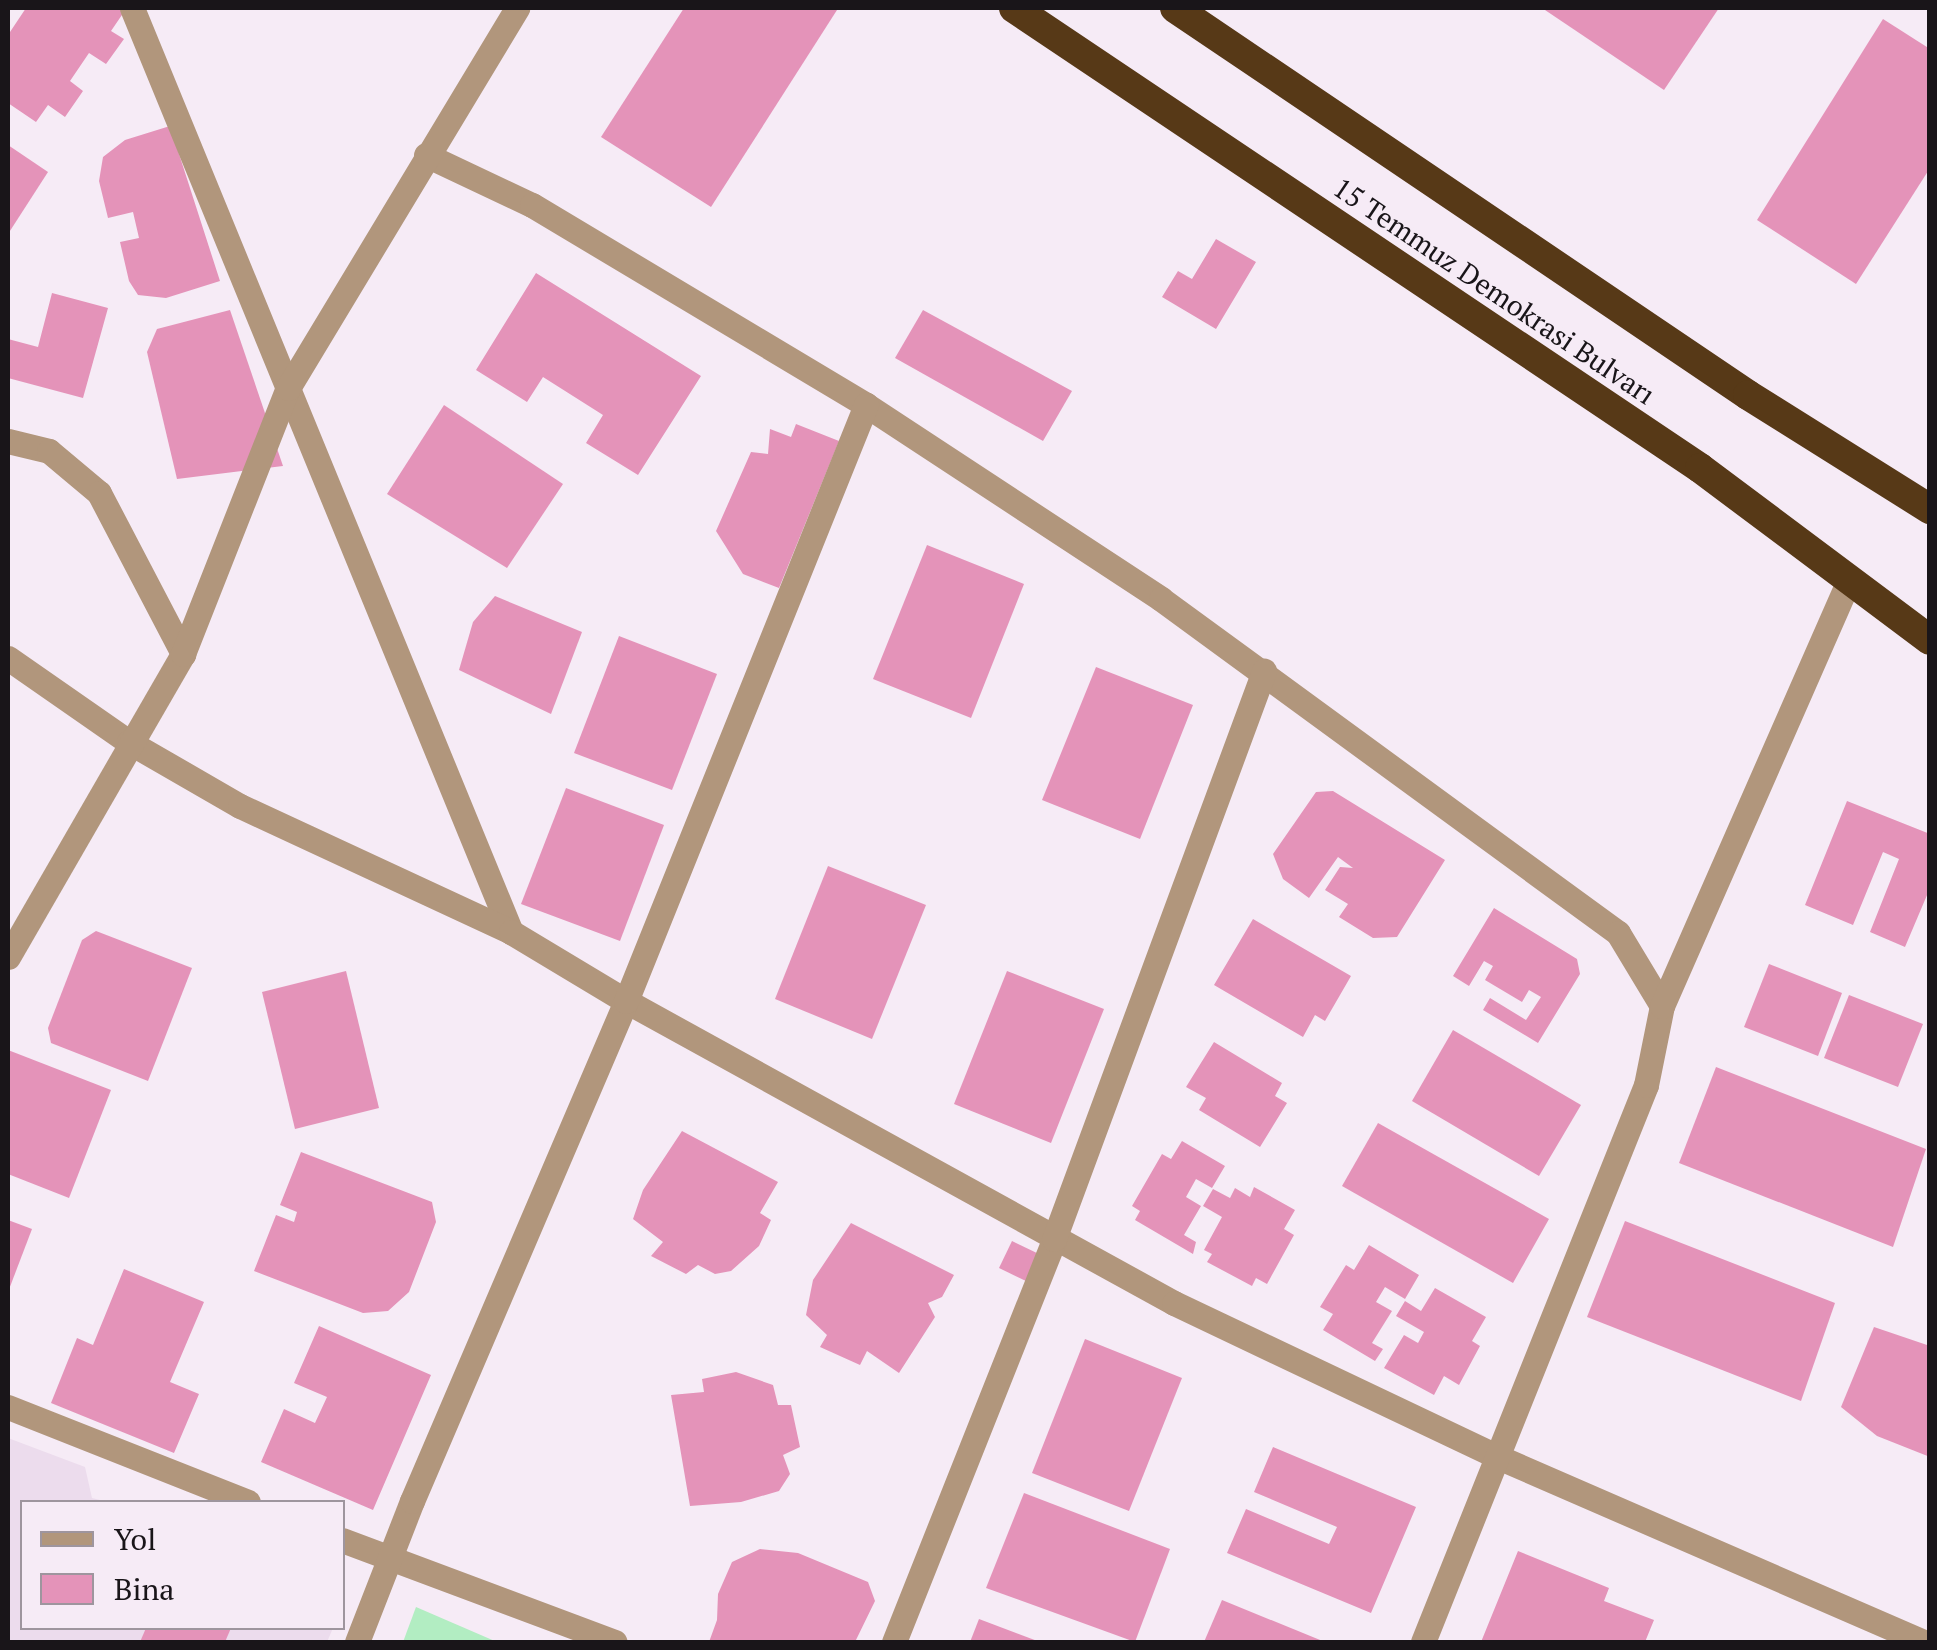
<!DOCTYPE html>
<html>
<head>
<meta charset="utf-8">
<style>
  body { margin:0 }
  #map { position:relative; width:1937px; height:1650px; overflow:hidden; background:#f6ebf6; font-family:"PT Serif",serif }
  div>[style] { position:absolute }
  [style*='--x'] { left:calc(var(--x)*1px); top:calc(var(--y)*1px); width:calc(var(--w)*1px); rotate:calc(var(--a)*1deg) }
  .built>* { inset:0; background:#ecdced }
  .green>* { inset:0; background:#b2edc2 }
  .building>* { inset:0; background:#e493b9 }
  .minor>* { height:25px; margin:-12.5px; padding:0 12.5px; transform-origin:12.5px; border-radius:12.5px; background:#b1967c }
  .highway>* { height:30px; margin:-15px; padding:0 15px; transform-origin:15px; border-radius:15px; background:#573917 }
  span { translate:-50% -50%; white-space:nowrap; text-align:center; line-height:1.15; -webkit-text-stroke:8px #f6ebf6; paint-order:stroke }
  .street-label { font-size:28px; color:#191519 }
  .frame { position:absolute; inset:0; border:10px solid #191519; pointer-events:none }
  .legend { position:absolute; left:20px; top:1500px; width:325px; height:130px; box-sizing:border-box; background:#f6ebf6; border:2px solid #9e959e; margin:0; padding:12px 18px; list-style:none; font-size:30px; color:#191519 }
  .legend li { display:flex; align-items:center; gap:20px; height:50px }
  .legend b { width:50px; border:2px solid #9e959e }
</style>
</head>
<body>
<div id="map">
  <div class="built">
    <div style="clip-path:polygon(8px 1438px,85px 1467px,92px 1498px,108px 1502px,22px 1502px,22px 1628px,333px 1628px,327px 1642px,8px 1642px)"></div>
  </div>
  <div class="green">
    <div style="clip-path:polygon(416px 1607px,497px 1642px,403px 1642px)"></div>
  </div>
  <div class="building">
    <div style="clip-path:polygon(26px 8px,126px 9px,111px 31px,124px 39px,106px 64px,89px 53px,70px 81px,83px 91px,65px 117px,48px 105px,36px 122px,8px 103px,8px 35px)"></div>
    <div style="clip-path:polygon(684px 8px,837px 10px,711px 207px,601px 137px)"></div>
    <div style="clip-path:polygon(1542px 8px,1719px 8px,1664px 90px)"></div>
    <div style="clip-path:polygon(1883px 19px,1930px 49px,1930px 168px,1856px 284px,1757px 220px)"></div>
    <div style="clip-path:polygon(170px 126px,220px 281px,166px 298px,138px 295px,129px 281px,120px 242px,139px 238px,133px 212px,108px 218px,99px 181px,103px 157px,125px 140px)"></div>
    <div style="clip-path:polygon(8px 145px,48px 172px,8px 234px)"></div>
    <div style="clip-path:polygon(1216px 239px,1256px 262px,1216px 329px,1162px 297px,1178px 271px,1192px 279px)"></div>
    <div style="clip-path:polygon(536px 273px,701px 376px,638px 475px,586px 443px,603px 415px,543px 377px,527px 402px,476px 370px)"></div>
    <div style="clip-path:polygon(52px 293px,108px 308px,83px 398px,8px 378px,8px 339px,38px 347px)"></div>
    <div style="clip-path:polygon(230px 310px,283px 466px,177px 479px,147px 352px,157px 329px)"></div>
    <div style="clip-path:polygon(923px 310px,1072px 391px,1043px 441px,895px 358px)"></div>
    <div style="clip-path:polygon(444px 405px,563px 484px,507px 568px,387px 494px)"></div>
    <div style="clip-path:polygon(796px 424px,839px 441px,779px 588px,743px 574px,716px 531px,751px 452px,768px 454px,770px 429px,791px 437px)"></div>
    <div style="clip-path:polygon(927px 545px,1024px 584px,971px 718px,873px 679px)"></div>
    <div style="clip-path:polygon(495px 596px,582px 632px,551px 714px,459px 670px,473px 622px)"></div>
    <div style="clip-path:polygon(619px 636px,717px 674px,672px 790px,574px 753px)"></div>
    <div style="clip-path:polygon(1096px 667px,1193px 705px,1140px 839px,1042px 800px)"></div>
    <div style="clip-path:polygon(566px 788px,664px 825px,620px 941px,521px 904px)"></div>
    <div style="clip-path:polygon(1333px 791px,1445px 860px,1397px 937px,1373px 938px,1339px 917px,1348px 904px,1325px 890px,1340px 867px,1353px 868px,1338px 857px,1309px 898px,1283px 879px,1273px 854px,1316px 792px)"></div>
    <div style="clip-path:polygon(1847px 801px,1930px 834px,1930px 888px,1905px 947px,1870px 932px,1899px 859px,1883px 852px,1853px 925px,1805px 905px)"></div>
    <div style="clip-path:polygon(828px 866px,926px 905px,872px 1039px,775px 999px)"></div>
    <div style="clip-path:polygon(1494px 908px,1577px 959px,1580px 974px,1538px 1043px,1483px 1010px,1490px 998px,1526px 1020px,1541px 997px,1529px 990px,1522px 1002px,1485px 980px,1493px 966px,1484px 961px,1469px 986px,1453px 976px)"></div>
    <div style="clip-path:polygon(1253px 919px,1351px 976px,1325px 1021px,1315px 1015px,1303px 1037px,1214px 985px)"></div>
    <div style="clip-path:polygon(96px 931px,192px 968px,148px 1081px,51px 1043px,48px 1028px,82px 940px)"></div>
    <div style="clip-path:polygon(1769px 964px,1842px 993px,1818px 1056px,1744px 1027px)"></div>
    <div style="clip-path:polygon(346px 971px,379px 1108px,295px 1129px,262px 992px)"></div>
    <div style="clip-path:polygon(1007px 971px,1104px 1009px,1051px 1143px,954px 1104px)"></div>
    <div style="clip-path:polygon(1849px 995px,1923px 1024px,1898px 1087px,1824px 1058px)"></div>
    <div style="clip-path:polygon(1453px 1030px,1581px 1105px,1539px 1176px,1412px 1101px)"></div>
    <div style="clip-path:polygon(1214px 1042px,1282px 1083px,1275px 1096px,1287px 1103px,1260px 1147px,1199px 1110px,1206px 1098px,1186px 1087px)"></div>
    <div style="clip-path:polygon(8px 1050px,111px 1090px,69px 1198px,8px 1174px)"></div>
    <div style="clip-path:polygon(1716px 1067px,1926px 1149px,1893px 1247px,1679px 1163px)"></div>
    <div style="clip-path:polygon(1378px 1123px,1549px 1219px,1513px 1283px,1342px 1186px)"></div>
    <div style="clip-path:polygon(682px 1131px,778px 1182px,760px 1213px,771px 1220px,759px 1246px,731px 1271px,715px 1274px,698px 1265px,686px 1274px,651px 1256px,663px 1242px,633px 1219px,643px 1190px)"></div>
    <div style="clip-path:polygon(1182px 1141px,1225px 1166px,1212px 1188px,1196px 1179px,1186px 1197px,1201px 1206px,1184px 1235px,1196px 1242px,1193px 1254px,1135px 1220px,1140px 1211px,1132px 1206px,1162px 1154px,1171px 1159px)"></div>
    <div style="clip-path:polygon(301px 1152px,432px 1202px,436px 1222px,409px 1292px,388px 1311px,363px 1313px,254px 1271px,276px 1215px,294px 1222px,297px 1212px,280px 1205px)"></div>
    <div style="clip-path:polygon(1254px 1187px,1295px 1210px,1284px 1229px,1294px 1235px,1267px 1284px,1256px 1278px,1252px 1286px,1207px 1262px,1212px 1254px,1204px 1250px,1222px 1217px,1203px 1206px,1213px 1189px,1230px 1198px,1235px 1188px,1250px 1197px)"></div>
    <div style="clip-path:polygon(8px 1220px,32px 1229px,8px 1292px)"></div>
    <div style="clip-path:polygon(1625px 1221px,1835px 1303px,1801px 1401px,1587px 1317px)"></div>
    <div style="clip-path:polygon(851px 1223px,954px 1275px,942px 1297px,928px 1303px,935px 1317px,899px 1373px,867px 1351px,860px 1365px,820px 1347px,827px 1335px,806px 1315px,813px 1280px)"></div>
    <div style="clip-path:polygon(1012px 1241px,1041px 1255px,1028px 1282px,999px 1268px)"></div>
    <div style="clip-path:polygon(1369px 1245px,1419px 1275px,1405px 1299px,1385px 1287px,1376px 1302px,1392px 1311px,1372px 1343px,1383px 1349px,1375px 1361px,1323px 1330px,1333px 1314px,1320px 1307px,1346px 1265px,1354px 1270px)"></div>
    <div style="clip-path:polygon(124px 1269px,204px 1302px,170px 1382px,199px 1394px,174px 1453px,51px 1403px,77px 1338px,93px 1345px)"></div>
    <div style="clip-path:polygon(1435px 1288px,1486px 1317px,1472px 1341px,1480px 1346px,1459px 1385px,1444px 1376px,1434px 1395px,1384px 1368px,1404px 1335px,1418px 1343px,1424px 1332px,1396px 1316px,1405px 1301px,1421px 1311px)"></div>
    <div style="clip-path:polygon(319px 1326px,431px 1375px,373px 1510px,261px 1462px,284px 1409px,315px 1423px,327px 1397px,294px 1383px)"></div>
    <div style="clip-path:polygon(1874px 1327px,1930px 1346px,1930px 1457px,1877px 1436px,1841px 1407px)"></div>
    <div style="clip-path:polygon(1085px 1339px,1182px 1378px,1129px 1511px,1032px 1473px)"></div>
    <div style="clip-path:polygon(736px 1372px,773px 1385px,778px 1405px,791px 1405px,800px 1447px,783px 1455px,790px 1474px,779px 1491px,741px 1502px,690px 1506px,671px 1395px,704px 1392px,702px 1379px)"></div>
    <div style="clip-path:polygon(1273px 1447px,1416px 1507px,1371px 1613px,1227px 1553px,1246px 1509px,1329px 1544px,1337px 1527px,1254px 1492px)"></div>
    <div style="clip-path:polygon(1024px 1493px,1170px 1549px,1135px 1642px,986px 1588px)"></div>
    <div style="clip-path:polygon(760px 1549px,798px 1553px,868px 1582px,875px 1601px,855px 1642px,709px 1642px,717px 1620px,718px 1594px,732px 1562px)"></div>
    <div style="clip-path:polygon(1518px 1551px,1609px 1588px,1604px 1601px,1654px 1620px,1645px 1642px,1481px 1642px)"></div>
    <div style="clip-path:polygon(1222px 1600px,1325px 1642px,1204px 1642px)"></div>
    <div style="clip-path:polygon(979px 1619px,1040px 1642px,970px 1642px)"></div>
    <div style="clip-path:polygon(146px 1628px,231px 1628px,225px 1642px,140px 1642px)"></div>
  </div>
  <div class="minor">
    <div style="--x:132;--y:8;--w:999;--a:67.7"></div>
    <div style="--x:426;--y:155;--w:117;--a:25.3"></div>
    <div style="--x:532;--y:205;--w:389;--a:30.9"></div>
    <div style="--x:866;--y:405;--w:353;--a:33.3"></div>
    <div style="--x:1161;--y:599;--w:566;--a:36.16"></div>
    <div style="--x:1618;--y:933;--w:85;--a:58.9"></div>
    <div style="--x:8;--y:441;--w:42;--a:13.7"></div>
    <div style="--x:49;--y:451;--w:65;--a:40"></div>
    <div style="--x:99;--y:493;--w:182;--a:62.4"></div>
    <div style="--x:8;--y:658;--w:147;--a:34.8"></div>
    <div style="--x:129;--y:742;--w:128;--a:30"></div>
    <div style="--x:240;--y:806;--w:299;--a:24.9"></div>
    <div style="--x:511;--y:932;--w:134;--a:31"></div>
    <div style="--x:626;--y:1001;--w:626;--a:28.86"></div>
    <div style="--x:1174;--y:1303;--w:359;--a:25.4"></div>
    <div style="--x:1498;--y:1457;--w:464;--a:23.5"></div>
    <div style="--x:8;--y:957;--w:350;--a:-60"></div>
    <div style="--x:183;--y:654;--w:286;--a:-68.5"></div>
    <div style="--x:288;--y:388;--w:444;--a:-58.9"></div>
    <div style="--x:8;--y:1407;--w:258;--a:21.6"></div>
    <div style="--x:342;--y:1540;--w:291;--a:20.5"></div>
    <div style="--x:357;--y:1642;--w:151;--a:-68.7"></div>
    <div style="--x:412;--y:1501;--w:544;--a:-66.83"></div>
    <div style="--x:626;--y:1001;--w:643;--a:-68.07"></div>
    <div style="--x:894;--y:1642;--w:434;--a:-68.3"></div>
    <div style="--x:1054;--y:1239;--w:606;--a:-69.71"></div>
    <div style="--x:1423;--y:1642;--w:600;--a:-68.18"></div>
    <div style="--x:1646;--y:1085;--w:81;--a:-78.6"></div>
    <div style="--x:1662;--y:1006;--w:465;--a:-66.3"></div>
  </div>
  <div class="highway">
    <div style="--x:1014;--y:8;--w:826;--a:33.84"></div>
    <div style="--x:1700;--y:468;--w:287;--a:36.8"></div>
    <div style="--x:1175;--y:8;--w:691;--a:34.03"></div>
    <div style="--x:1748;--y:395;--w:215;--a:32.1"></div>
  </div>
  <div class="street-label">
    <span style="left:1494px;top:291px;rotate:34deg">15 Temmuz Demokrasi Bulvarı</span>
  </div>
  <div class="frame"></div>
  <ul class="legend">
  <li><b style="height:12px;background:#b1967c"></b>Yol</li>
  <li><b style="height:28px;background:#e493b9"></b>Bina</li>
  </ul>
</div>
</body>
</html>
